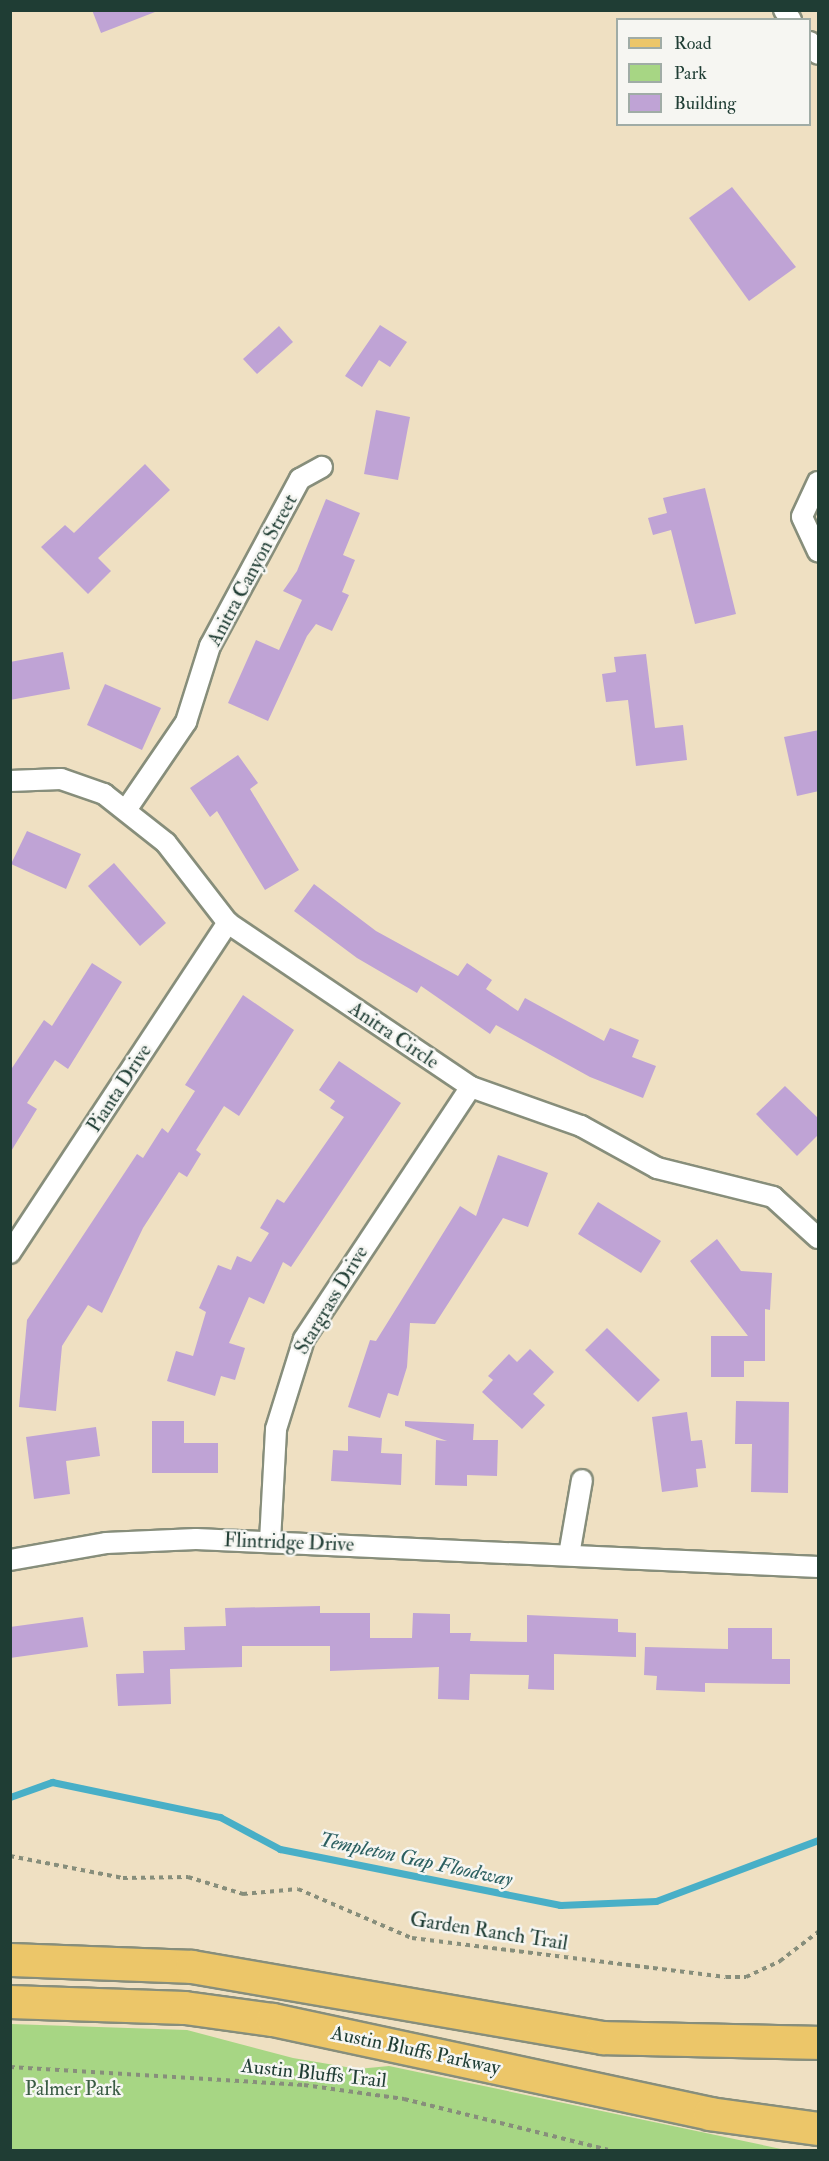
<!DOCTYPE html>
<html>
<head>
<meta charset="utf-8">
<style>
  body { margin:0 }
  #map { position:relative; width:829px; height:2161px; overflow:hidden; background:#efe0c2; font-family:"IM FELL Double Pica",serif }
  div>[style] { position:absolute }
  [style*='--x'] { left:calc(var(--x)*1px); top:calc(var(--y)*1px); width:calc(var(--w)*1px); rotate:calc(var(--a)*1deg) }
  .green>* { inset:0; background:#a7d684 }
  .stream>* { height:7px; margin:-3.5px; padding:0 3.5px; transform-origin:3.5px; border-radius:3.5px; background:#48afc7 }
  .building>* { inset:0; background:#bfa3d5 }
  .path>* { height:4px; margin-top:-2px; transform-origin:0; background:repeating-linear-gradient(90deg,#878e7b 0 4.5px,transparent 0 9px) }
  .roads { filter:drop-shadow(2px 0 #878e7b) drop-shadow(-2px 0 #878e7b) drop-shadow(0 2px #878e7b) drop-shadow(0 -2px #878e7b) }
  .street>* { height:20px; margin:-10px; padding:0 10px; transform-origin:10px; border-radius:10px; background:#fff }
  .primary>* { height:32px; margin:-16px; padding:0 16px; transform-origin:16px; border-radius:16px; background:#ecc669 }
  span { translate:-50% -50%; white-space:nowrap; text-align:center; line-height:1.15; -webkit-text-stroke:5px #f6f6f2; paint-order:stroke }
  .street-label { font-size:20px; color:#1f3d34 }
  .park-label { font-size:20px; color:#3a5c44 }
  .water-label { font-size:21px; color:#2b5f60; font-style:italic }
  .frame { position:absolute; inset:0; border:12px solid #1f3d34; pointer-events:none }
  .legend { position:absolute; left:616px; top:18px; width:195px; height:108px; box-sizing:border-box; background:#f6f6f2; border:2px solid #a0aca6; margin:0; padding:8px 10px; list-style:none; font-size:18px; color:#1f3d34 }
  .legend li { display:flex; align-items:center; gap:12px; height:30px }
  .legend b { width:30px; border:2px solid #a0aca6 }
</style>
</head>
<body>
<div id="map">
  <div class="green">
    <div style="clip-path:polygon(11px 2024px,187px 2030px,293px 2058px,358px 2069px,389px 2066px,786px 2150px,11px 2150px)"></div>
  </div>
  <div class="stream">
    <div style="--x:10;--y:1797;--w:45;--a:-19.7"></div>
    <div style="--x:52;--y:1782;--w:172;--a:11.8"></div>
    <div style="--x:220;--y:1817;--w:68;--a:28.1"></div>
    <div style="--x:280;--y:1849;--w:286;--a:11.3"></div>
    <div style="--x:560;--y:1905;--w:96;--a:-2.4"></div>
    <div style="--x:656;--y:1901;--w:173;--a:-20.6"></div>
  </div>
  <div class="building">
    <div style="clip-path:polygon(92px 10px,155px 10px,155px 12px,101px 33px)"></div>
    <div style="clip-path:polygon(732px 187px,796px 267px,749px 301px,689px 218px)"></div>
    <div style="clip-path:polygon(380px 325px,407px 342px,390px 367px,379px 360px,362px 387px,345px 376px)"></div>
    <div style="clip-path:polygon(279px 326px,293px 342px,257px 374px,243px 359px)"></div>
    <div style="clip-path:polygon(376px 410px,410px 417px,398px 480px,364px 474px)"></div>
    <div style="clip-path:polygon(145px 464px,170px 490px,98px 558px,111px 571px,88px 594px,41px 547px,65px 525px,74px 533px)"></div>
    <div style="clip-path:polygon(705px 488px,736px 614px,695px 624px,671px 530px,653px 535px,648px 518px,667px 513px,663px 498px)"></div>
    <div style="clip-path:polygon(326px 499px,360px 513px,343px 555px,355px 560px,342px 592px,349px 595px,332px 631px,316px 624px,307px 636px,268px 721px,228px 703px,256px 640px,279px 650px,302px 600px,283px 591px,297px 571px)"></div>
    <div style="clip-path:polygon(63px 652px,70px 689px,10px 700px,10px 662px)"></div>
    <div style="clip-path:polygon(646px 654px,655px 728px,683px 725px,687px 760px,636px 766px,628px 700px,606px 702px,602px 674px,616px 672px,614px 657px)"></div>
    <div style="clip-path:polygon(105px 684px,161px 708px,142px 750px,87px 725px)"></div>
    <div style="clip-path:polygon(819px 730px,819px 791px,797px 796px,784px 737px)"></div>
    <div style="clip-path:polygon(238px 755px,258px 783px,250px 789px,299px 870px,265px 890px,217px 811px,210px 817px,190px 788px)"></div>
    <div style="clip-path:polygon(27px 831px,81px 854px,66px 889px,11px 864px)"></div>
    <div style="clip-path:polygon(114px 863px,166px 923px,140px 946px,88px 886px)"></div>
    <div style="clip-path:polygon(314px 884px,376px 931px,458px 976px,467px 963px,492px 980px,486px 989px,518px 1011px,525px 998px,604px 1041px,610px 1028px,639px 1040px,632px 1057px,656px 1066px,643px 1098px,590px 1077px,496px 1025px,490px 1034px,421px 986px,417px 993px,357px 958px,294px 911px)"></div>
    <div style="clip-path:polygon(92px 963px,122px 982px,68px 1069px,55px 1060px,27px 1103px,37px 1109px,10px 1153px,10px 1071px,44px 1020px,52px 1026px)"></div>
    <div style="clip-path:polygon(243px 995px,294px 1030px,239px 1116px,224px 1106px,196px 1150px,201px 1154px,187px 1177px,179px 1172px,143px 1228px,102px 1313px,88px 1305px,62px 1346px,56px 1411px,19px 1407px,27px 1320px,137px 1154px,143px 1158px,162px 1128px,168px 1133px,195px 1091px,185px 1085px)"></div>
    <div style="clip-path:polygon(339px 1061px,401px 1103px,291px 1267px,283px 1262px,264px 1304px,249px 1297px,229px 1343px,245px 1348px,235px 1380px,221px 1376px,215px 1396px,167px 1381px,176px 1351px,193px 1356px,206px 1312px,199px 1308px,218px 1265px,231px 1270px,237px 1256px,251px 1262px,269px 1233px,260px 1228px,277px 1199px,284px 1203px,344px 1117px,330px 1108px,335px 1101px,319px 1090px)"></div>
    <div style="clip-path:polygon(785px 1086px,819px 1119px,819px 1134px,797px 1156px,756px 1114px)"></div>
    <div style="clip-path:polygon(498px 1155px,548px 1173px,528px 1227px,503px 1218px,435px 1324px,410px 1323px,407px 1367px,398px 1396px,388px 1393px,380px 1418px,348px 1407px,370px 1340px,376px 1341px,460px 1206px,476px 1216px)"></div>
    <div style="clip-path:polygon(598px 1202px,661px 1241px,641px 1273px,578px 1234px)"></div>
    <div style="clip-path:polygon(717px 1239px,741px 1271px,772px 1273px,770px 1310px,765px 1309px,765px 1361px,744px 1361px,744px 1377px,711px 1377px,711px 1336px,748px 1336px,690px 1261px)"></div>
    <div style="clip-path:polygon(607px 1328px,660px 1380px,638px 1402px,585px 1350px)"></div>
    <div style="clip-path:polygon(530px 1349px,554px 1372px,533px 1394px,545px 1405px,522px 1429px,482px 1392px,493px 1380px,488px 1376px,509px 1354px,517px 1362px)"></div>
    <div style="clip-path:polygon(736px 1401px,789px 1402px,788px 1493px,751px 1492px,752px 1444px,735px 1444px)"></div>
    <div style="clip-path:polygon(687px 1412px,691px 1441px,702px 1440px,706px 1468px,696px 1469px,698px 1487px,662px 1492px,652px 1417px)"></div>
    <div style="clip-path:polygon(152px 1421px,184px 1421px,184px 1443px,218px 1443px,218px 1473px,152px 1473px)"></div>
    <div style="clip-path:polygon(405px 1421px,474px 1424px,473px 1440px,498px 1440px,497px 1476px,467px 1475px,467px 1486px,435px 1485px,436px 1440px,447px 1441px,405px 1426px)"></div>
    <div style="clip-path:polygon(96px 1427px,100px 1456px,66px 1461px,70px 1494px,34px 1499px,26px 1437px)"></div>
    <div style="clip-path:polygon(348px 1436px,382px 1438px,381px 1453px,402px 1454px,401px 1485px,331px 1481px,333px 1450px,348px 1451px)"></div>
    <div style="clip-path:polygon(320px 1606px,320px 1613px,370px 1613px,370px 1638px,412px 1638px,413px 1613px,450px 1614px,450px 1633px,471px 1633px,470px 1641px,527px 1642px,527px 1615px,618px 1619px,618px 1632px,636px 1633px,636px 1657px,554px 1654px,554px 1690px,528px 1689px,529px 1675px,470px 1674px,469px 1700px,438px 1699px,439px 1667px,330px 1671px,330px 1646px,242px 1646px,242px 1667px,170px 1669px,171px 1704px,118px 1706px,116px 1674px,144px 1673px,143px 1651px,185px 1650px,184px 1627px,226px 1626px,225px 1608px)"></div>
    <div style="clip-path:polygon(83px 1617px,88px 1647px,10px 1658px,10px 1627px)"></div>
    <div style="clip-path:polygon(728px 1628px,772px 1628px,772px 1659px,790px 1659px,790px 1684px,705px 1683px,705px 1692px,656px 1690px,657px 1676px,644px 1675px,645px 1647px,728px 1649px)"></div>
  </div>
  <div class="path">
    <div style="--x:10;--y:1856;--w:115;--a:11"></div>
    <div style="--x:123;--y:1878;--w:65;--a:-0.9"></div>
    <div style="--x:188;--y:1877;--w:58;--a:17.2"></div>
    <div style="--x:243;--y:1894;--w:55;--a:-5.2"></div>
    <div style="--x:298;--y:1889;--w:124;--a:23.3"></div>
    <div style="--x:412;--y:1938;--w:316;--a:7.1"></div>
    <div style="--x:726;--y:1977;--w:20;--a:0"></div>
    <div style="--x:746;--y:1977;--w:38;--a:-25"></div>
    <div style="--x:780;--y:1961;--w:48;--a:-37.3"></div>
    <div style="--x:10;--y:2067;--w:295;--a:3.5"></div>
    <div style="--x:304;--y:2085;--w:101;--a:8"></div>
    <div style="--x:404;--y:2099;--w:210;--a:14"></div>
  </div>
  <div class="roads">
    <div class="street">
      <div style="--x:784;--y:10;--w:12;--a:55"></div>
      <div style="--x:810;--y:42;--w:14;--a:56"></div>
      <div style="--x:818;--y:482;--w:38;--a:115"></div>
      <div style="--x:802;--y:517;--w:38;--a:65"></div>
      <div style="--x:10;--y:781;--w:51;--a:-2.2"></div>
      <div style="--x:61;--y:779;--w:46;--a:19.2"></div>
      <div style="--x:104;--y:794;--w:79;--a:38.3"></div>
      <div style="--x:166;--y:843;--w:101;--a:52.2"></div>
      <div style="--x:228;--y:923;--w:293;--a:34"></div>
      <div style="--x:471;--y:1087;--w:117;--a:19.5"></div>
      <div style="--x:581;--y:1126;--w:87;--a:28.9"></div>
      <div style="--x:657;--y:1168;--w:120;--a:14"></div>
      <div style="--x:773;--y:1197;--w:61;--a:42.3"></div>
      <div style="--x:126;--y:810;--w:107;--a:-55.7"></div>
      <div style="--x:186;--y:722;--w:80;--a:-72.5"></div>
      <div style="--x:210;--y:646;--w:190;--a:-61.7"></div>
      <div style="--x:300;--y:479;--w:25;--a:-29"></div>
      <div style="--x:10;--y:1253;--w:396;--a:-56.6"></div>
      <div style="--x:270;--y:1541;--w:112;--a:-86.9"></div>
      <div style="--x:276;--y:1429;--w:94;--a:-72.7"></div>
      <div style="--x:304;--y:1339;--w:302;--a:-56.5"></div>
      <div style="--x:569;--y:1555;--w:76;--a:-80.2"></div>
      <div style="--x:10;--y:1560;--w:97;--a:-10"></div>
      <div style="--x:106;--y:1543;--w:90;--a:-2.5"></div>
      <div style="--x:196;--y:1539;--w:623;--a:2.58"></div>
    </div>
    <div class="primary">
      <div style="--x:10;--y:1960;--w:182;--a:2.2"></div>
      <div style="--x:192;--y:1967;--w:417;--a:9.8"></div>
      <div style="--x:603;--y:2038;--w:215;--a:1.3"></div>
      <div style="--x:10;--y:2002;--w:175;--a:2"></div>
      <div style="--x:185;--y:2008;--w:89;--a:7.8"></div>
      <div style="--x:273;--y:2020;--w:447;--a:12.1"></div>
      <div style="--x:710;--y:2114;--w:109;--a:7.9"></div>
    </div>
  </div>
  <div class="street-label">
    <span style="left:252px;top:570px;rotate:-62deg">Anitra Canyon Street</span>
    <span style="left:394px;top:1035px;rotate:34deg">Anitra Circle</span>
    <span style="left:119px;top:1088px;rotate:-57deg">Pianta Drive</span>
    <span style="left:331px;top:1300px;rotate:-59deg">Stargrass Drive</span>
    <span style="left:289px;top:1542px;rotate:2deg">Flintridge Drive</span>
    <span style="left:489px;top:1931px;rotate:9deg">Garden Ranch Trail</span>
    <span style="left:416px;top:2050px;rotate:12deg">Austin Bluffs Parkway</span>
    <span style="left:314px;top:2073px;rotate:6deg">Austin Bluffs Trail</span>
  </div>
  <div class="park-label">
    <span style="left:73px;top:2088px">Palmer Park</span>
  </div>
  <div class="water-label">
    <span style="left:416px;top:1860px;rotate:12deg">Templeton Gap Floodway</span>
  </div>
  <div class="frame"></div>
  <ul class="legend">
  <li><b style="height:8px;background:#ecc669"></b>Road</li>
  <li><b style="height:16px;background:#a7d684"></b>Park</li>
  <li><b style="height:16px;background:#bfa3d5"></b>Building</li>
  </ul>
</div>
</body>
</html>
